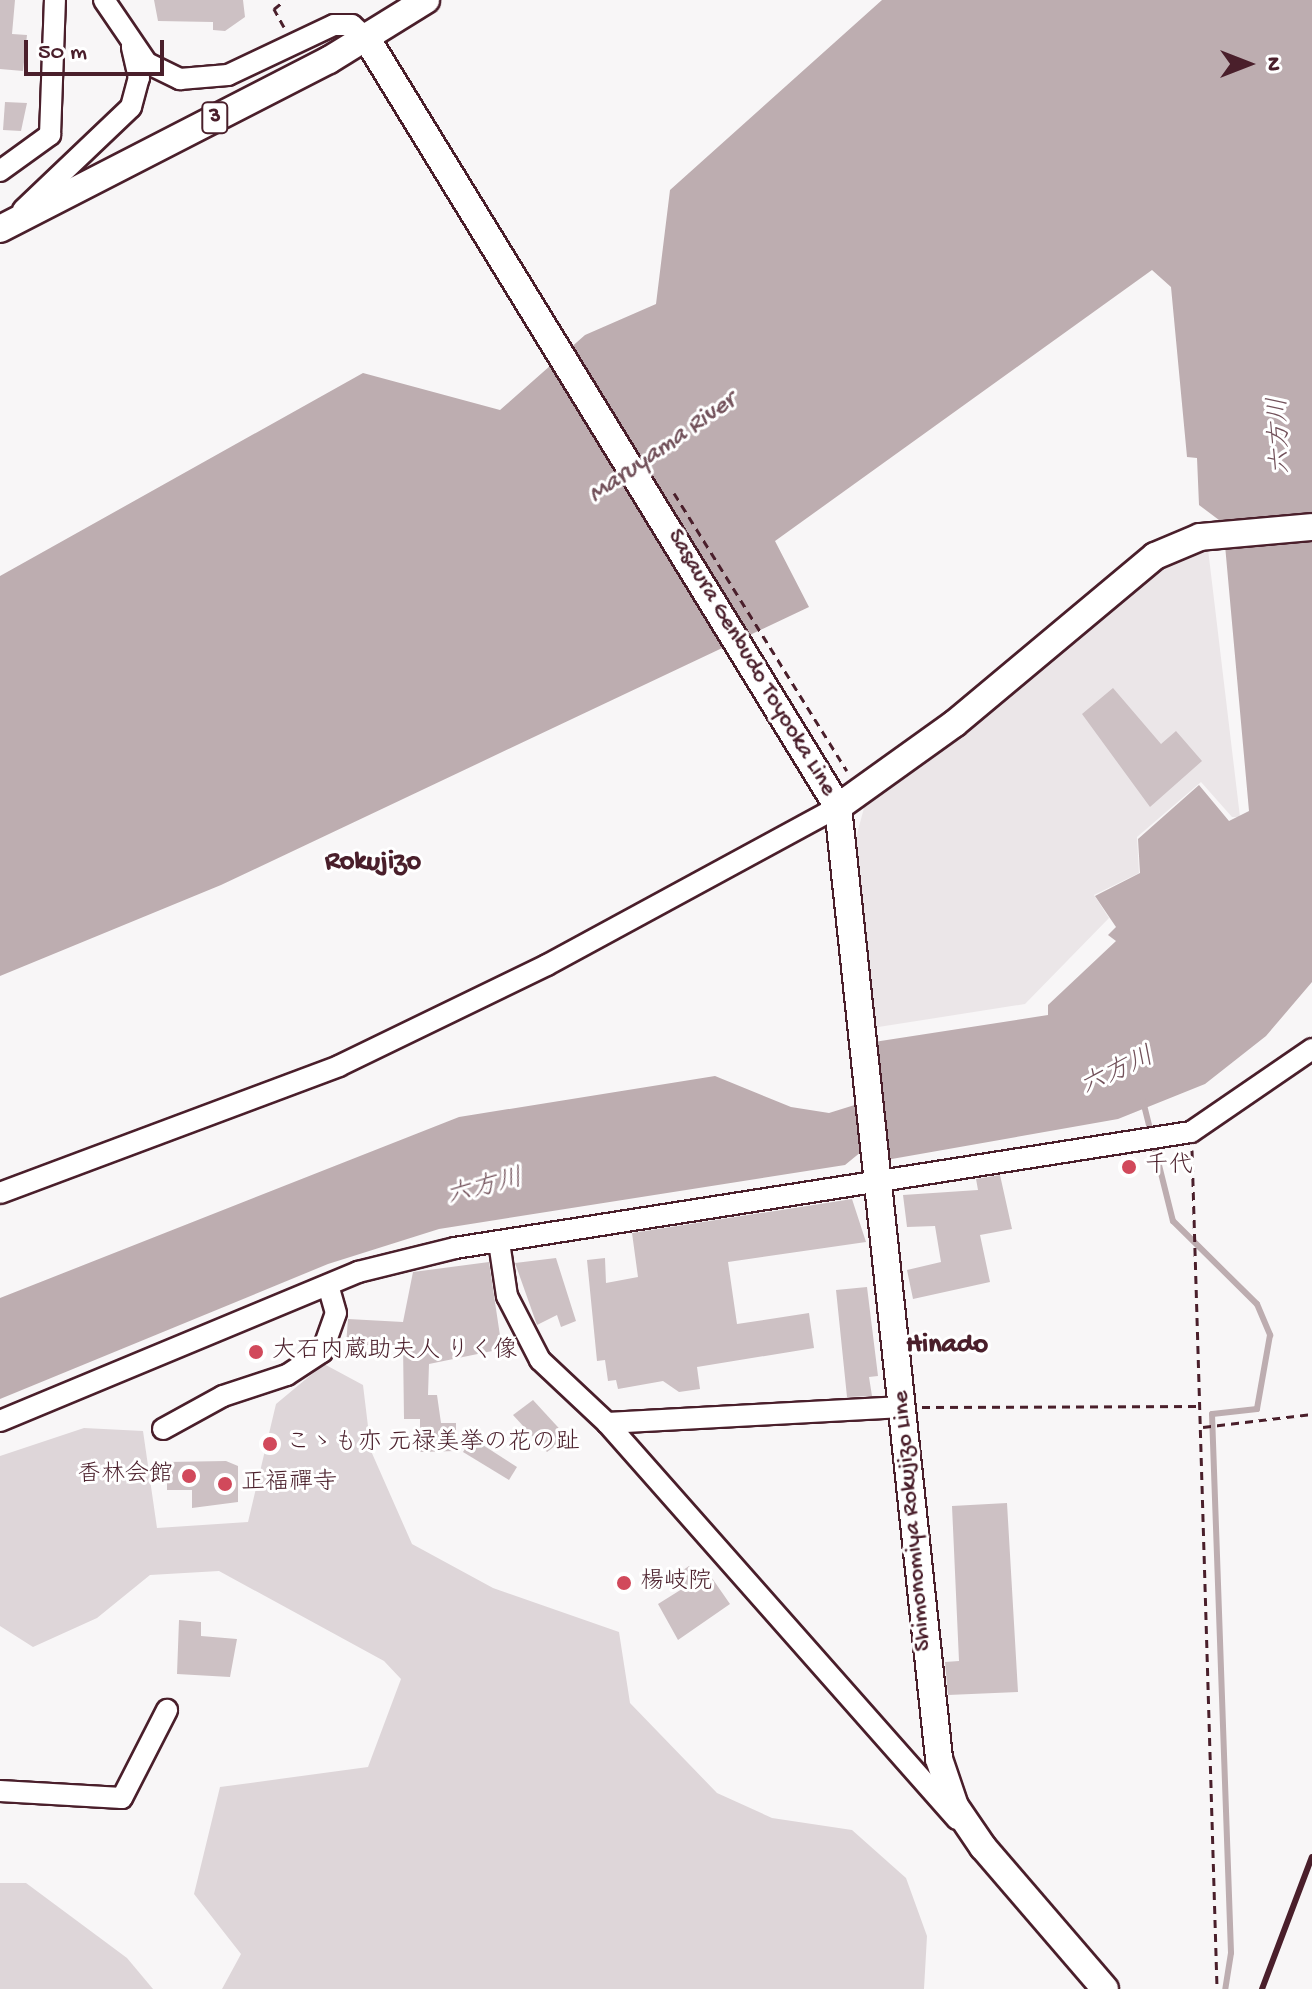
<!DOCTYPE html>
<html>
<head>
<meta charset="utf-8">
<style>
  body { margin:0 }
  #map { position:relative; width:1312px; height:1989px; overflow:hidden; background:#f8f6f7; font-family:"Gochi Hand","Klee One",sans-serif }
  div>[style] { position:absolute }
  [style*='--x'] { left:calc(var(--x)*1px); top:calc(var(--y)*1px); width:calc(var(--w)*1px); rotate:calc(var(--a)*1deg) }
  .built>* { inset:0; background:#ebe6e8 }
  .green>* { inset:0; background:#ded6d9 }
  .water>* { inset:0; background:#bdadb0 }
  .stream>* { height:6px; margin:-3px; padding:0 3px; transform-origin:3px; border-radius:3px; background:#bdadb0 }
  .building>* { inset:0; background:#cdc1c4 }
  .path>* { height:3px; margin-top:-1.5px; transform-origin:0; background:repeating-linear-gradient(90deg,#4a1f2b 0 8px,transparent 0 14px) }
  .roads { filter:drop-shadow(2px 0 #4a1f2b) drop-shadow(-2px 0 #4a1f2b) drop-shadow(0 2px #4a1f2b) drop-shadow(0 -2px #4a1f2b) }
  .minor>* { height:20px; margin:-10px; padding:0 10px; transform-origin:10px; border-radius:10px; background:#fff }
  .major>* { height:26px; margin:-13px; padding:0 13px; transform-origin:13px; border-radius:13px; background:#fff }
  .rail>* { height:6px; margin:-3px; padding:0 3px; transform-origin:3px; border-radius:3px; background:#4a1f2b }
  .dots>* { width:22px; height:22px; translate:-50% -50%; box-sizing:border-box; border:4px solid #fff; border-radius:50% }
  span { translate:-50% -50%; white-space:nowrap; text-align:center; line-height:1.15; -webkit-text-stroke:6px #fff; paint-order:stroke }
  .shield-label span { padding:2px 6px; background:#fff; border:2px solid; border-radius:6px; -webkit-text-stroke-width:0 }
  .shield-label { font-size:22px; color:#4a1f2b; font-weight:700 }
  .street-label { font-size:24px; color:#4a1f2b }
  .poi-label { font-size:24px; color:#4a1f2b }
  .left { translate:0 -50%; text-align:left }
  .right { translate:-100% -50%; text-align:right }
  .water-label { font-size:26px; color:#72515a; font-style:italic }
  .quarter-label { font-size:28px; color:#4a1f2b; font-weight:700 }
  .north { position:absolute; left:1208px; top:24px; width:80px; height:80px; -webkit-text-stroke:6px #fff; paint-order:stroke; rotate:90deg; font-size:22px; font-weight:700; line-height:32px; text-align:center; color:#4a1f2b }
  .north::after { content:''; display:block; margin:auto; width:28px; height:36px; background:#4a1f2b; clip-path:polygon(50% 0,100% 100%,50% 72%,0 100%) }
  .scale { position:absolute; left:24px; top:40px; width:140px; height:36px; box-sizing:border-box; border:4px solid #4a1f2b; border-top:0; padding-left:10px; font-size:24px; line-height:28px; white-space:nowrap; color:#4a1f2b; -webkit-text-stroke:6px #fff; paint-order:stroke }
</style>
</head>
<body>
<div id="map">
  <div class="built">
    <div style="clip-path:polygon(1208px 549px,1240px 817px,1232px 817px,1201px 782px,1137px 837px,1139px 873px,1094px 895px,1109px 918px,1025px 1004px,872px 1028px,854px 845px,864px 808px,1152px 568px)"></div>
  </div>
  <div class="green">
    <div style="clip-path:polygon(324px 1364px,363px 1385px,371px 1451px,412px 1544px,493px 1588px,619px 1632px,630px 1703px,717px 1793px,772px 1818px,852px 1830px,906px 1878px,927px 1936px,924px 1989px,222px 1989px,241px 1954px,194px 1894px,220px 1787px,368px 1767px,401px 1679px,384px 1661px,219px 1571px,150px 1575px,97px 1618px,33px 1647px,0 1626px,0 1456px,84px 1428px,143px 1431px,157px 1528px,248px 1522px,276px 1404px)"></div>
    <div style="clip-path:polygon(0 1883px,26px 1883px,127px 1958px,153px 1989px,0 1989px)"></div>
  </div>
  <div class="water">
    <div style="clip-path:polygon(882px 0,1312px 0,1312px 982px,1266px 1036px,1205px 1084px,1118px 1119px,886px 1160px,867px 1147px,845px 1165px,439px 1229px,328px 1264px,0 1399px,0 1298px,459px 1117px,715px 1076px,791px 1107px,829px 1113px,861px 1103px,874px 1042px,1048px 1015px,1048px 1005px,1116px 941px,1108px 935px,1116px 927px,1095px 896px,1140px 873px,1138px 839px,1199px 785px,1229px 821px,1249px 811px,1223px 523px,1199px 505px,1197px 458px,1187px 457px,1171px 287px,1152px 270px,775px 541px,809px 607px,221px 885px,0 976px,0 576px,363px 373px,500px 410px,585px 335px,656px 304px,670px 190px)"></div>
  </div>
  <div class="stream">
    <div style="--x:1143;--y:1101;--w:124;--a:76"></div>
    <div style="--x:1173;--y:1221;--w:118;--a:44.7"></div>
    <div style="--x:1257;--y:1304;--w:34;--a:67"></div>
    <div style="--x:1270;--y:1335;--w:75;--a:100"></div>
    <div style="--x:1257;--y:1409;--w:45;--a:173.7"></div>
    <div style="--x:1212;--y:1414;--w:539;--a:87.98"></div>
    <div style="--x:1231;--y:1953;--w:36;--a:99"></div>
  </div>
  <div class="building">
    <div style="clip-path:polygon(0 0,15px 0,12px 34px,27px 35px,23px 71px,0 69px)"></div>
    <div style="clip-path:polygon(154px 0,243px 0,245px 17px,225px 31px,213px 30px,213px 22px,158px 21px)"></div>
    <div style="clip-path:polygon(5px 102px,27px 103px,21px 131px,3px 130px)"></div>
    <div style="clip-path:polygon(1113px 688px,1161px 744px,1176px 731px,1202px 761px,1150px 807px,1082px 714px)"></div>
    <div style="clip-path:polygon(1000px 1175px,1012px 1229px,980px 1235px,990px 1282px,913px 1299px,907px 1270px,941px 1262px,935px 1226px,907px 1227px,903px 1195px,978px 1190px,976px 1179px)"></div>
    <div style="clip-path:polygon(852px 1199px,866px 1242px,728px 1262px,737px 1324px,809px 1313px,814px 1348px,697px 1367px,700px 1389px,679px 1392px,663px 1381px,618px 1389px,616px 1380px,608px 1381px,605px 1360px,597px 1361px,587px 1260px,605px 1258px,606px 1283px,638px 1277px,632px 1233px)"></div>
    <div style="clip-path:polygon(556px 1258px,576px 1321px,561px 1327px,557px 1315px,537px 1325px,515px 1263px)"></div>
    <div style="clip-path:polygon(489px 1262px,502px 1349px,429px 1364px,428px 1395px,437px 1395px,441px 1423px,456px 1423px,456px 1451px,420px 1452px,420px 1419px,404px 1419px,403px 1345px,346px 1345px,348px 1319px,403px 1322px,413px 1272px)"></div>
    <div style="clip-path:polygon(867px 1287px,878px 1376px,869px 1377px,872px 1396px,847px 1397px,836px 1290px)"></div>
    <div style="clip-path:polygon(533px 1400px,567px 1437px,547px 1452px,513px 1415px)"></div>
    <div style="clip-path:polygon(472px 1438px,517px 1467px,509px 1480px,463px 1452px)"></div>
    <div style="clip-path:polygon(226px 1461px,238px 1466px,238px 1502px,192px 1508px,192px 1490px,167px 1490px,167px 1462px)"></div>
    <div style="clip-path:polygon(1007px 1503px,1018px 1692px,948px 1695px,945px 1662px,959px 1661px,952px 1506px)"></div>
    <div style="clip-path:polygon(689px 1566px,695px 1574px,705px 1568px,730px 1604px,678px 1640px,658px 1604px,682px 1589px,673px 1577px)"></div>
    <div style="clip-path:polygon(179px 1620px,201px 1622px,201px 1636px,237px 1639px,230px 1677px,177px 1674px)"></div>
  </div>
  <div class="path">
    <div style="--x:284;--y:27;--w:21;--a:-119"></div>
    <div style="--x:274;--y:9;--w:14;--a:-39"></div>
    <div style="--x:674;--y:493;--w:327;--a:58.1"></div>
    <div style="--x:1192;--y:1150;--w:839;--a:88.29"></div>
    <div style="--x:922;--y:1407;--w:280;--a:-0.2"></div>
    <div style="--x:1203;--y:1427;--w:110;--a:-6.8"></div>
  </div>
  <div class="roads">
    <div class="minor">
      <div style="--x:104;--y:0;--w:76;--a:55.7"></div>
      <div style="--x:147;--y:63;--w:37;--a:26"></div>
      <div style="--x:180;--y:79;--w:48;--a:-4.8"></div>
      <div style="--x:228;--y:75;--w:117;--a:-25.3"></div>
      <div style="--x:334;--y:25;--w:18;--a:0"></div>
      <div style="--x:352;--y:25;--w:21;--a:43"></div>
      <div style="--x:0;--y:171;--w:62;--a:-35.8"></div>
      <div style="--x:50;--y:135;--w:135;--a:-87.9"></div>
      <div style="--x:23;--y:210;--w:149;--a:-43.6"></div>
      <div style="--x:131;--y:107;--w:30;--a:-75"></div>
      <div style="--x:139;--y:78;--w:32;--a:-103"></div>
      <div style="--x:0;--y:1193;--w:362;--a:-20.5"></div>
      <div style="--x:339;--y:1066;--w:231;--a:-25.9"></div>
      <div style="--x:547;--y:965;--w:331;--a:-28.5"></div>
      <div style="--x:499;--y:1242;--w:55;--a:81.6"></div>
      <div style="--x:507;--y:1296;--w:72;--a:62.7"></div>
      <div style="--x:540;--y:1360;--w:92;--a:43.2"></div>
      <div style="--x:607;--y:1423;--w:529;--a:48.53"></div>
      <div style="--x:0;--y:1421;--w:388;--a:-22.6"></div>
      <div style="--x:358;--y:1272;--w:100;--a:-13.9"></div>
      <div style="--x:455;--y:1248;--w:745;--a:-8.96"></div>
      <div style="--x:1191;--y:1132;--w:147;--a:-34.4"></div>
      <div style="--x:607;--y:1423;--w:296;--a:-3.1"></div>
      <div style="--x:163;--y:1429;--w:68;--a:-28.8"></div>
      <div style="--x:223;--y:1396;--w:67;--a:-18.2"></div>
      <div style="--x:287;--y:1375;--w:42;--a:-33.3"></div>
      <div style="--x:322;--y:1352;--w:41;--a:-70.3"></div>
      <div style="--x:336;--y:1313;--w:29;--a:-106"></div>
      <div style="--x:0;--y:1791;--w:122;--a:3.3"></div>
      <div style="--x:122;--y:1798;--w:99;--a:-62.9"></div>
    </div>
    <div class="major">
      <div style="--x:367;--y:39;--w:901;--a:58.48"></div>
      <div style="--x:838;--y:807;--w:957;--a:83.94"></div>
      <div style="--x:939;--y:1759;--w:50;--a:71.2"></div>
      <div style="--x:955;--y:1806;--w:50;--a:55.7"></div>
      <div style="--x:983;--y:1847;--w:187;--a:49.3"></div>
      <div style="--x:0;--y:229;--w:370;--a:-27.2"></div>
      <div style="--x:329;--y:60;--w:114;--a:-31.7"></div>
      <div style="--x:838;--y:807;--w:143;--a:-35.6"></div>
      <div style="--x:954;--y:724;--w:262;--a:-39.9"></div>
      <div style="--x:1155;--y:556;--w:49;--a:-22.9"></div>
      <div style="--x:1200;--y:537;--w:112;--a:-5.1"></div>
    </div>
  </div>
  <div class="rail">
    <div style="--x:1262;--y:1989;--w:141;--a:-69.3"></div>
  </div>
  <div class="dots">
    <div style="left:1129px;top:1167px;background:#d1495b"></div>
    <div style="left:256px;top:1352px;background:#d1495b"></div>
    <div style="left:270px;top:1444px;background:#d1495b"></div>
    <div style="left:189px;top:1476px;background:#d1495b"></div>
    <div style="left:225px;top:1484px;background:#d1495b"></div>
    <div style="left:624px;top:1583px;background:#d1495b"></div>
  </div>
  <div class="shield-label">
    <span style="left:215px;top:118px">3</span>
  </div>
  <div class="street-label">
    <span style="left:751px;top:663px;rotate:59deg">Sasaura Genbudo Toyooka Line</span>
    <span style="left:913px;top:1521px;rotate:-95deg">Shimonomiya Rokujizo Line</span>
  </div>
  <div class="poi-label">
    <span class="left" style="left:1145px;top:1167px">千代</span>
    <span class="left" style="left:272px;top:1352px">大石内蔵助夫人 りく像</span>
    <span class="left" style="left:286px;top:1444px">こゝも亦 元禄美挙の花の趾</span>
    <span class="right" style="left:173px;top:1476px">香林会館</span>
    <span class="left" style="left:241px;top:1484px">正福禪寺</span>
    <span class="left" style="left:640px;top:1583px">楊岐院</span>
  </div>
  <div class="water-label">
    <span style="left:1282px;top:436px;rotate:-92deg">六方川</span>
    <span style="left:663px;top:449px;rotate:-35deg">Maruyama River</span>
    <span style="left:1118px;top:1073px;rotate:-25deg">六方川</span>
    <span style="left:485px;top:1189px;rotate:-14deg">六方川</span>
  </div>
  <div class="quarter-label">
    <span style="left:373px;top:863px">Rokujizo</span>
    <span style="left:947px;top:1346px">Hinado</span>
  </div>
  <div class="north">N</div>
  <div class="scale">50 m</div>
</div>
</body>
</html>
